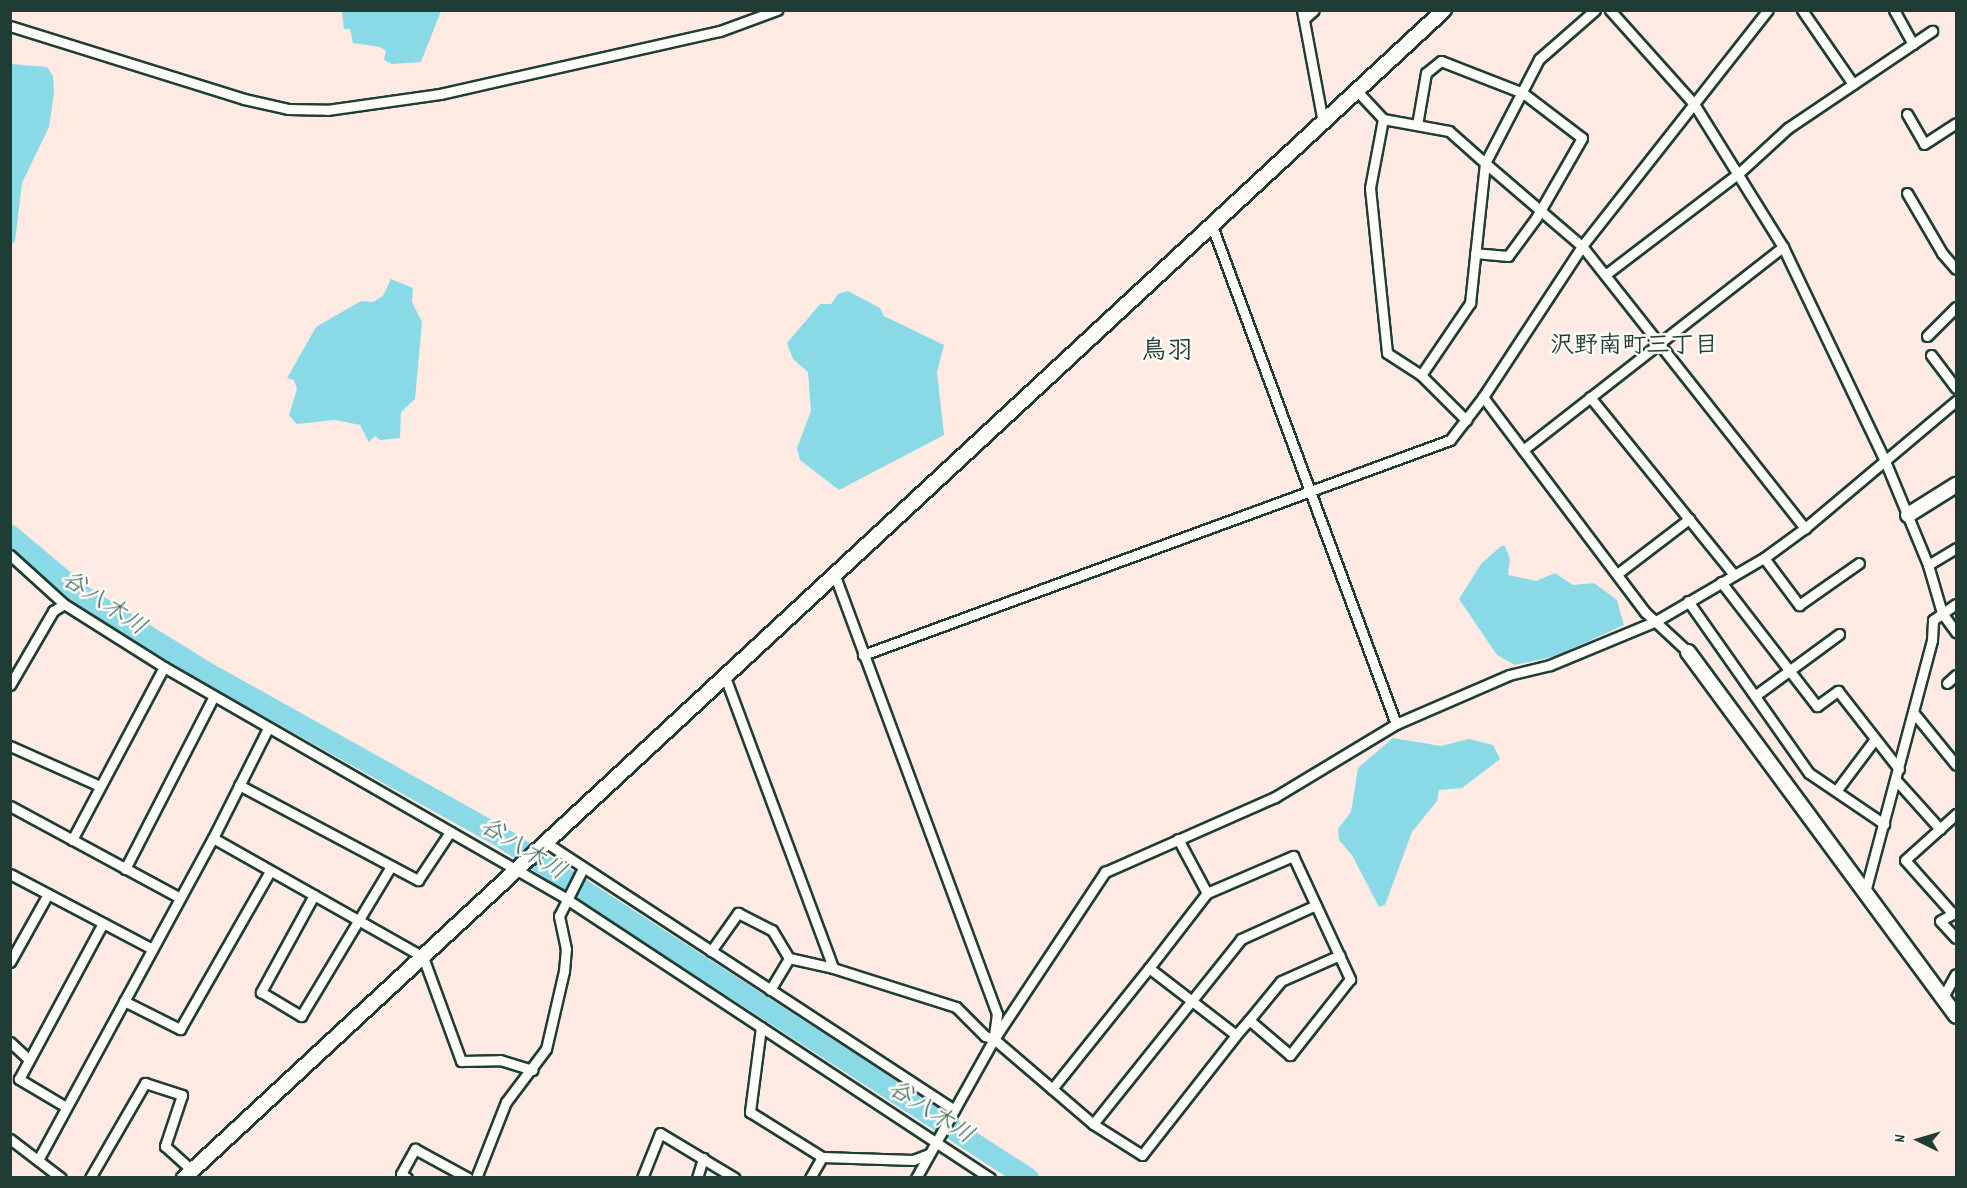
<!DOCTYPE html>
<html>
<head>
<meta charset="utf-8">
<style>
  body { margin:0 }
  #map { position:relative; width:1967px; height:1188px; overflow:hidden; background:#fceae3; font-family:Dekko,"Klee One",sans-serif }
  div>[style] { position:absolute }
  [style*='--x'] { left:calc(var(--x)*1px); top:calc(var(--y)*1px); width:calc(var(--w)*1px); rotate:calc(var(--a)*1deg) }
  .water>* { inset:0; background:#8ad9e7 }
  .river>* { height:21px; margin:-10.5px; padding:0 10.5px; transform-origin:10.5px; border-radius:10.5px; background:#8ad9e7 }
  .roads { filter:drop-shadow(2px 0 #1f3d34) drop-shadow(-2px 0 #1f3d34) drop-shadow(0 2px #1f3d34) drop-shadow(0 -2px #1f3d34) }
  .street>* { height:9px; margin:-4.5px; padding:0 4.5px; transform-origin:4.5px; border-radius:4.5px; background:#fdfcf7 }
  .secondary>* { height:14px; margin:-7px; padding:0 7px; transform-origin:7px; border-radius:7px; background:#fdfcf7 }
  span { translate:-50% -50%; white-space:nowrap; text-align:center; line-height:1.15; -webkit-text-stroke:5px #fdfcf7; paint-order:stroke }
  .neighbourhood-label { font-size:24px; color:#1f3d34; font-weight:700 }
  .water-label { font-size:24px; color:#345c58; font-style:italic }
  .quarter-label { font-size:26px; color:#1f3d34; font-weight:700 }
  .frame { position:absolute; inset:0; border:12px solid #1f3d34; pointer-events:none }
  .north { position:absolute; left:1889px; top:1110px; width:60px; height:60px; -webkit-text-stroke:4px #fdfcf7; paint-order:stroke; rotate:275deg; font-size:16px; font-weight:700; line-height:24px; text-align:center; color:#1f3d34 }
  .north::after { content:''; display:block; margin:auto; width:21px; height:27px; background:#1f3d34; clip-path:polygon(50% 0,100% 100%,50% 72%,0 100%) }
</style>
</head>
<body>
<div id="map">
  <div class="water">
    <div style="clip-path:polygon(342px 11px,342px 10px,441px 11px,421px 62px,392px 64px,384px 60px,386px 51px,380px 47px,353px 43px,350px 29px,344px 29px)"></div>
    <div style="clip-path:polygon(11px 64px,47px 67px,53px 76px,54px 93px,49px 127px,22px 183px,15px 241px,11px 244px)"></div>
    <div style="clip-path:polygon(391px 279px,413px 288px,412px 302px,422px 322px,415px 399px,401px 412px,400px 438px,380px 440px,375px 436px,369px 442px,360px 425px,335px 420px,297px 424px,289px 415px,297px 389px,294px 380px,287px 378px,316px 327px,361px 301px,373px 302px,383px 296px)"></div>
    <div style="clip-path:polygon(848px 291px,880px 308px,884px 316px,944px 345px,937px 372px,944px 435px,839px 490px,800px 460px,797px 448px,811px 411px,808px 372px,793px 359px,787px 343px,820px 304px,831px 304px,838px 294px)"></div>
    <div style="clip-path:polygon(1501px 546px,1505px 546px,1510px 559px,1508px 575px,1536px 581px,1555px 573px,1573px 585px,1594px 583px,1617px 600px,1624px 625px,1556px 656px,1515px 665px,1497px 655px,1459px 599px,1481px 564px)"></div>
    <div style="clip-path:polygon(1393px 738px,1441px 746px,1469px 739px,1493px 745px,1500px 759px,1462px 788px,1439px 790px,1437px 801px,1412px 832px,1385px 905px,1379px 907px,1352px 855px,1339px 840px,1338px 829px,1351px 812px,1358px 768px)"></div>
  </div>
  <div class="river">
    <div style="--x:10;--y:535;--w:95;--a:39.9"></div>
    <div style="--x:83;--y:596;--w:149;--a:31.6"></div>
    <div style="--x:210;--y:674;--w:326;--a:29.2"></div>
    <div style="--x:495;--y:833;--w:635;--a:32.91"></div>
  </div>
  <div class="roads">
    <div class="street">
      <div style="--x:1302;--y:10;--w:114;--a:79.4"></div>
      <div style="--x:1595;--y:10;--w:74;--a:138.8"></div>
      <div style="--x:1539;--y:59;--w:117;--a:117.4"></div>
      <div style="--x:1485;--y:163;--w:128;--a:40.6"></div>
      <div style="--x:1582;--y:246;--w:360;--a:51.7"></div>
      <div style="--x:1610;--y:10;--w:126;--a:48.2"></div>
      <div style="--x:1694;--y:104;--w:168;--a:58.1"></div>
      <div style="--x:1783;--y:247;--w:237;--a:64.5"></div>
      <div style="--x:1885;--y:461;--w:113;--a:67.5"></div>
      <div style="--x:1928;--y:565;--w:50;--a:73.7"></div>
      <div style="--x:1942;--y:613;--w:24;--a:54"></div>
      <div style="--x:1802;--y:10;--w:90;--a:55.4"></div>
      <div style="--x:1894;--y:10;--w:39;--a:61"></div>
      <div style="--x:1304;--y:19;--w:13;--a:-42"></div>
      <div style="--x:10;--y:26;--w:245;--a:17.3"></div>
      <div style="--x:244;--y:99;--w:45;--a:12.8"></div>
      <div style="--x:288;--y:109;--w:39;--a:1"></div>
      <div style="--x:327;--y:110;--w:114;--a:-8.1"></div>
      <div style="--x:440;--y:94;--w:287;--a:-12.7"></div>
      <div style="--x:720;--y:31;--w:61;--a:-20.2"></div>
      <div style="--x:1357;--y:91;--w:38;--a:47"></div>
      <div style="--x:1383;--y:119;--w:67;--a:10.3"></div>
      <div style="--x:1449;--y:131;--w:48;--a:41.6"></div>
      <div style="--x:1485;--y:163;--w:141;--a:96.1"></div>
      <div style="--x:1470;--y:303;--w:87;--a:124.2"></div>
      <div style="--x:1907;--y:114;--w:34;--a:60"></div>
      <div style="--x:1924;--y:144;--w:38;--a:-33"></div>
      <div style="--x:1383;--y:119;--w:70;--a:100.7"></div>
      <div style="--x:1370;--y:188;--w:166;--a:84.1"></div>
      <div style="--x:1387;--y:353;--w:40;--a:32.9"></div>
      <div style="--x:1421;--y:375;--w:64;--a:45"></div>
      <div style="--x:1417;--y:125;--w:53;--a:-80.2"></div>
      <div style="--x:1426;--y:73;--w:19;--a:-39"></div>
      <div style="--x:1441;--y:61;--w:88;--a:21.3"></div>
      <div style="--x:1523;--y:93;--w:74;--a:37.3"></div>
      <div style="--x:1582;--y:138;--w:92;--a:119.9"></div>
      <div style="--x:1536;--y:218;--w:47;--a:126.4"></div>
      <div style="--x:1508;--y:256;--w:33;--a:-175"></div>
      <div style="--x:1907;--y:193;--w:69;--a:59.7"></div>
      <div style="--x:1942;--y:253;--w:21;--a:49"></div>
      <div style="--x:1212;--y:226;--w:531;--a:69.72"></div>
      <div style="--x:1605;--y:275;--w:168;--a:-37.3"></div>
      <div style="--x:1739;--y:173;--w:67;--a:-42.6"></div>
      <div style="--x:1788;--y:128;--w:174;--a:-34"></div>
      <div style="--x:1927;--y:336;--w:41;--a:-45"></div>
      <div style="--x:1931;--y:355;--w:41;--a:52.9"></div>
      <div style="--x:1483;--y:397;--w:269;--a:53"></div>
      <div style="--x:1645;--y:612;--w:59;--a:42.9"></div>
      <div style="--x:1590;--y:397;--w:229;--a:51"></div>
      <div style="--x:1523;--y:450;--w:330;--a:-38"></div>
      <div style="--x:10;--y:555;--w:73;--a:42.2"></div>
      <div style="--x:64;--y:604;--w:118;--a:32.2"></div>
      <div style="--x:164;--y:667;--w:463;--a:29.9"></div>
      <div style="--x:565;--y:898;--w:509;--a:33.38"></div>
      <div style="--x:1764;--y:558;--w:59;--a:53.3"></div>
      <div style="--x:1799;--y:605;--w:73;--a:-35"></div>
      <div style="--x:1928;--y:565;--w:33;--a:-31"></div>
      <div style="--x:1617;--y:574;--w:91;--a:-37.4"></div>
      <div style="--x:835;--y:576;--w:467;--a:69.7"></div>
      <div style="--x:997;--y:1014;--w:22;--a:98"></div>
      <div style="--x:1721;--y:582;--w:157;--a:52.3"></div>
      <div style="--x:1817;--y:706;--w:26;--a:-36"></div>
      <div style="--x:1838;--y:691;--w:99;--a:52"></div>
      <div style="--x:1688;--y:601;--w:210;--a:54.9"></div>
      <div style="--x:1809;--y:773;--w:91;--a:34.2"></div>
      <div style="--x:863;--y:655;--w:625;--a:-20.12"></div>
      <div style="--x:1450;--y:440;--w:54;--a:-52.5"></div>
      <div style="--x:1483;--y:397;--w:181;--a:-56.7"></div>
      <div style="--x:1582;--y:246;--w:300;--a:-51.8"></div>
      <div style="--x:725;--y:677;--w:310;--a:69.6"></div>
      <div style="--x:833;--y:968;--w:129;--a:17.6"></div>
      <div style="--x:956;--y:1007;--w:41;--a:45"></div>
      <div style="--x:985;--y:1036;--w:9;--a:18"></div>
      <div style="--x:994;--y:1039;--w:130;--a:40.6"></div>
      <div style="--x:1093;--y:1124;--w:58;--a:32.3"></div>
      <div style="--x:1142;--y:1155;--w:152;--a:-51.9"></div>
      <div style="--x:1947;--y:683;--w:12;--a:-42"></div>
      <div style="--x:10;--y:685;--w:86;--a:-59.8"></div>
      <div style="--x:53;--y:611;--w:13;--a:-32"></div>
      <div style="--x:1756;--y:695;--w:103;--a:-36.3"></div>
      <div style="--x:1913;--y:712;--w:68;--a:50.9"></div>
      <div style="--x:10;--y:746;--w:98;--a:24"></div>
      <div style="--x:1896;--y:780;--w:66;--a:48.1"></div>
      <div style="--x:239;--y:785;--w:203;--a:28"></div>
      <div style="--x:418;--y:880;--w:58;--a:-56.3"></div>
      <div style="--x:1836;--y:791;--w:65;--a:-53.1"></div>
      <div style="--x:10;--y:806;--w:193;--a:28.4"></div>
      <div style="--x:213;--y:838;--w:241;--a:29.5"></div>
      <div style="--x:423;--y:957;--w:111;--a:69.9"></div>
      <div style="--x:461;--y:1061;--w:39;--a:-1"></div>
      <div style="--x:500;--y:1060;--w:34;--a:17"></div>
      <div style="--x:1178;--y:839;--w:61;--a:61.8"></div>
      <div style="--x:1207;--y:893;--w:94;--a:-23.3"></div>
      <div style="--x:1293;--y:856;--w:136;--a:65.1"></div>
      <div style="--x:1350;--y:979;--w:97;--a:128.3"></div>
      <div style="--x:1290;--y:1055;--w:54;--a:-139.5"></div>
      <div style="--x:1249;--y:1020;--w:20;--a:131"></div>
      <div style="--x:1236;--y:1035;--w:110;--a:-142.4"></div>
      <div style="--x:1149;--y:968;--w:95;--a:-52.3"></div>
      <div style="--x:72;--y:840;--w:196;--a:-62"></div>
      <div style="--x:545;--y:842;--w:489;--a:33.2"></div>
      <div style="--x:125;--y:869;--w:192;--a:-62.8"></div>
      <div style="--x:10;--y:874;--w:161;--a:27.8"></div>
      <div style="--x:1865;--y:892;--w:261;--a:-75.1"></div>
      <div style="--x:1932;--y:640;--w:20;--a:-87"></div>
      <div style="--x:1933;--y:620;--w:28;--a:-35"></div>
      <div style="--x:314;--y:895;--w:111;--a:118.7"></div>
      <div style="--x:261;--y:992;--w:47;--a:31"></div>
      <div style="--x:301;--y:1016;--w:175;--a:-59"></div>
      <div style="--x:1956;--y:912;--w:18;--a:151"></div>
      <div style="--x:1940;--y:921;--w:23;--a:47"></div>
      <div style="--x:1953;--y:914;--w:72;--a:-131.6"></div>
      <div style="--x:1905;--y:860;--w:69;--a:-42"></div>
      <div style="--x:711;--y:951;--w:47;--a:-54.6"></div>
      <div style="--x:738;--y:913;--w:38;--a:27"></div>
      <div style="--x:772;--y:930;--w:33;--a:59"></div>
      <div style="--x:789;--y:958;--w:45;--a:12.8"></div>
      <div style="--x:10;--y:962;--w:78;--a:-60.8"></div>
      <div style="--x:770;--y:990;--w:37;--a:-59"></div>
      <div style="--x:1943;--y:997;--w:26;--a:-61"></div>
      <div style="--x:124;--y:1001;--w:63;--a:26.6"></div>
      <div style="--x:180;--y:1029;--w:182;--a:-60.3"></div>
      <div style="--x:1249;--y:1020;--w:50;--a:-50.6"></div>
      <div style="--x:1281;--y:981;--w:64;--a:-23.8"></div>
      <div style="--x:761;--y:1027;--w:86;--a:97.4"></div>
      <div style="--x:750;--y:1112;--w:85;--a:32"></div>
      <div style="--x:822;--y:1157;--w:91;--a:1.9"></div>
      <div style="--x:913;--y:1160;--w:17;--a:-21"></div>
      <div style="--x:10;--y:1042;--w:25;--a:43"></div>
      <div style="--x:1052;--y:1089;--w:155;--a:-51.3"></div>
      <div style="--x:66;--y:1107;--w:55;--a:-149.2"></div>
      <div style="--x:19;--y:1079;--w:177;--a:-61.7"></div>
      <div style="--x:1093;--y:1124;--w:237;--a:-51.3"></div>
      <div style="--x:1241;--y:939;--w:82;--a:-24.4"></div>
      <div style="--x:10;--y:1139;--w:64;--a:37.4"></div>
      <div style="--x:38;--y:1160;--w:366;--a:-61.5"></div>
      <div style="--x:213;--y:838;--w:123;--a:-63.4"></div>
      <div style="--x:90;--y:1178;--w:110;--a:-59.9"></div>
      <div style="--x:145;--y:1083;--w:39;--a:18"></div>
      <div style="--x:182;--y:1095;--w:54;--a:108.4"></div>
      <div style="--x:165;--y:1146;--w:36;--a:42"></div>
      <div style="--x:407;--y:1178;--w:7;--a:-146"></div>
      <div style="--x:401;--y:1174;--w:29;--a:-61"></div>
      <div style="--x:415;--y:1149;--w:60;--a:28.7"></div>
      <div style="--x:476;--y:1178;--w:82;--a:-68.5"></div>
      <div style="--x:506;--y:1102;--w:66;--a:-53"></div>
      <div style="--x:546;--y:1049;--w:80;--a:-77"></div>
      <div style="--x:564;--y:971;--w:22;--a:-85"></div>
      <div style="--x:566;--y:949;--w:34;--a:-102"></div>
      <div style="--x:559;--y:916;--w:54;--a:-63.4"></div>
      <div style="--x:642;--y:1178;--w:48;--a:-68.2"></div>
      <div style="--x:660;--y:1133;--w:87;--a:31"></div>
      <div style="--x:697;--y:1178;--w:21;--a:-73"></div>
      <div style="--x:810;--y:1178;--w:24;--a:-60"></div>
      <div style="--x:916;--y:1178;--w:159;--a:-60.7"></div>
      <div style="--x:994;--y:1039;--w:201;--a:-56.4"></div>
      <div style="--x:1105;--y:872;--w:186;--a:-23.8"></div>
      <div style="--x:1275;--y:797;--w:141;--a:-31.1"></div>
      <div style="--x:1396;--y:724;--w:123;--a:-23.4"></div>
      <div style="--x:1509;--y:675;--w:42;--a:-13.7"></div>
      <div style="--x:1550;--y:665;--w:115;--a:-22.5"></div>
      <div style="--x:1656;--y:621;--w:125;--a:-30.3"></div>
      <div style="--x:1764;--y:558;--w:51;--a:-36.2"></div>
      <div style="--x:1805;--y:528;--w:197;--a:-40.1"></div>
    </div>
    <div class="secondary">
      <div style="--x:1908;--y:515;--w:57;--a:-32"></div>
      <div style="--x:1688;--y:652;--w:452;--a:53.6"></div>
      <div style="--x:184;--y:1178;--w:1718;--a:-42.83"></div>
    </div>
  </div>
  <div class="neighbourhood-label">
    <span style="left:1634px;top:348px">沢野南町三丁目</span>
  </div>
  <div class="water-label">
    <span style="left:103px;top:605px;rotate:34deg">谷八木川</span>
    <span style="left:522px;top:851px;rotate:32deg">谷八木川</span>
    <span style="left:930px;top:1114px;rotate:33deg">谷八木川</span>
  </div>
  <div class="quarter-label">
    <span style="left:1167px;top:353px">鳥羽</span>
  </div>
  <div class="frame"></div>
  <div class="north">N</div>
</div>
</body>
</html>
